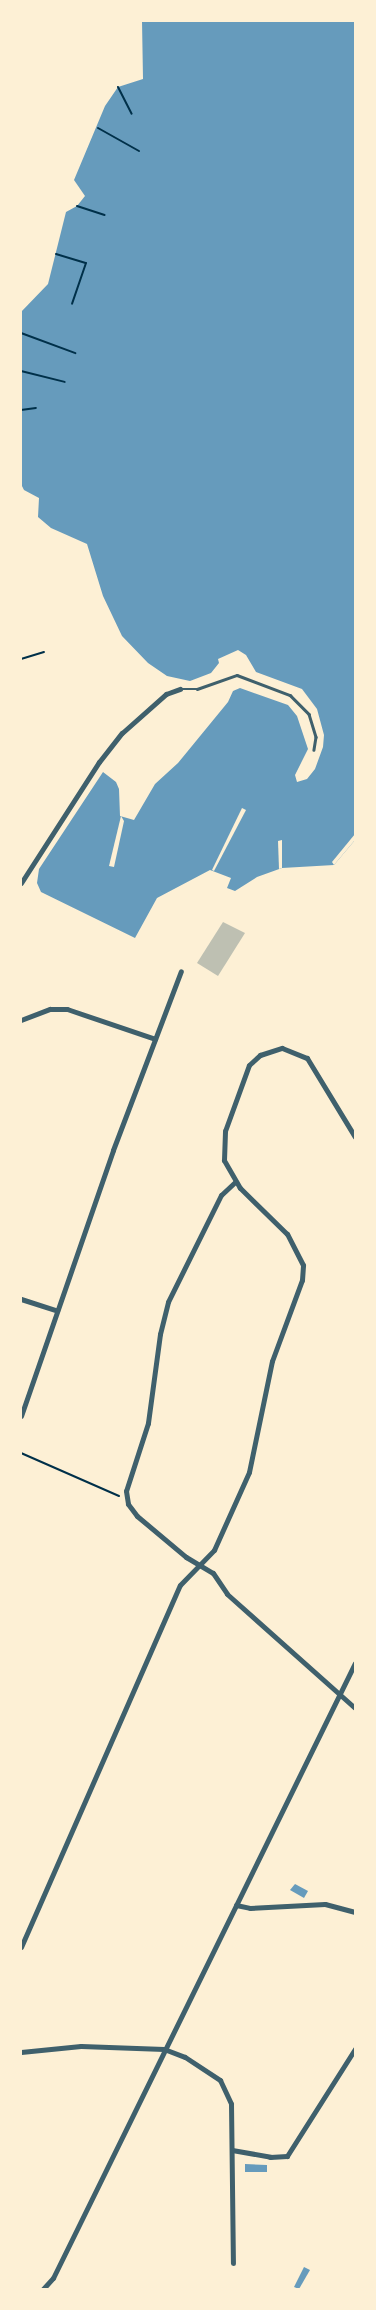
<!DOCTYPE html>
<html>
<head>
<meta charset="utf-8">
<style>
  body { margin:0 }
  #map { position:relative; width:376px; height:2310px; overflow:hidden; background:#fdf0d5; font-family:"IBM Plex Sans",sans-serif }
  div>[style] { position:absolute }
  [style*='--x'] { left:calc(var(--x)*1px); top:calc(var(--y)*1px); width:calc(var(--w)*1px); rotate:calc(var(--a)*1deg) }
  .water>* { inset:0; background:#669bbc }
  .pier>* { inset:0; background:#fdf0d5 }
  .building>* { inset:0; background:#bec0b2 }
  .path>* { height:2px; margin:-1px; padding:0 1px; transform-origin:1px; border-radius:1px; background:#003049 }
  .service>* { height:2.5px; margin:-1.25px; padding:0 1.25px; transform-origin:1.25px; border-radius:1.25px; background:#3f606c }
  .minor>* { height:5px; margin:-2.5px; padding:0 2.5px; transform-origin:2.5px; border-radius:2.5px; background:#3f606c }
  span { translate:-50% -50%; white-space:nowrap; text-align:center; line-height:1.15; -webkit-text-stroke:5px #fdf0d5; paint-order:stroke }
  .frame { position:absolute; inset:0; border:22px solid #fdf0d5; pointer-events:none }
</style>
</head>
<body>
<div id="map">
  <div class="water">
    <div style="clip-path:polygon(142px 21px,355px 21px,355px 840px,334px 865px,282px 868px,257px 877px,235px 891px,227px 888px,231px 878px,210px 870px,157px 898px,135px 938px,41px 892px,37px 883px,39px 869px,103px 772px,116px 782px,119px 789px,120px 816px,134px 820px,155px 784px,178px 763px,228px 702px,233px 691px,240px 688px,288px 705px,297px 716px,308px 749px,295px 775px,297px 782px,307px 779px,315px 769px,323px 747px,324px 735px,317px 709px,302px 689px,256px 672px,246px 655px,238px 650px,218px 659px,219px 663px,211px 673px,190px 681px,167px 676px,148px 663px,122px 636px,103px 596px,87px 544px,51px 528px,38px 517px,39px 498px,24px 490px,21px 484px,21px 312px,48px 284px,66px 212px,77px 206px,85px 196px,74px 180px,105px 106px,118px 87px,143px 79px)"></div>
    <div style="clip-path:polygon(295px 1884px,308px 1891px,304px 1898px,290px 1890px)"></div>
    <div style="clip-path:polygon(245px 2164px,267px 2165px,267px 2172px,245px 2172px)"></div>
    <div style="clip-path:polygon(304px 2267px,310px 2270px,299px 2289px,294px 2287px)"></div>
  </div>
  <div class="pier">
    <div style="clip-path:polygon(242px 808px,246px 810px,214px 871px,212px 870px)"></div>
    <div style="clip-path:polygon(121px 816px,124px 821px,114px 867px,109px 866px)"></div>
    <div style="clip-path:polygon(355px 834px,355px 840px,334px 865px,332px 862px)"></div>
    <div style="clip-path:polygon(282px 840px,282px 868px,279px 869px,278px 841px)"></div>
  </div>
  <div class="building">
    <div style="clip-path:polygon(223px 922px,245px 933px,218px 976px,197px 963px)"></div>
  </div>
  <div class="path">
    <div style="--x:118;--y:87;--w:30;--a:63"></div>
    <div style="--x:98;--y:128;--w:47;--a:29.3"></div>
    <div style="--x:77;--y:206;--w:29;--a:18"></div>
    <div style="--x:56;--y:254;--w:31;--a:17"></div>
    <div style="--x:86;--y:263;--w:43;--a:108.9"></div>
    <div style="--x:21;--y:333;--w:58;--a:20.3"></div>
    <div style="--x:21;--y:371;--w:45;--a:14"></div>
    <div style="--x:21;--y:410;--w:15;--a:-8"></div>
    <div style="--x:21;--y:659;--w:24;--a:-17"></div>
    <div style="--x:21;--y:1453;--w:107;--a:23.7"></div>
  </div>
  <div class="service">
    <div style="--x:180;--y:689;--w:17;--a:0"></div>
    <div style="--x:197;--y:689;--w:42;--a:-19.3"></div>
    <div style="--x:237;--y:675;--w:57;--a:20.7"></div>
    <div style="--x:290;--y:695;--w:27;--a:45"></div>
    <div style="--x:309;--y:714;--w:24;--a:73"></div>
    <div style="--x:316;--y:737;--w:13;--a:99"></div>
  </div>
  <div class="minor">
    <div style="--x:21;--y:883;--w:144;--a:-57.2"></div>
    <div style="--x:99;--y:762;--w:37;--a:-52"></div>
    <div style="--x:122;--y:733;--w:59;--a:-41.6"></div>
    <div style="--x:166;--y:694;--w:15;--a:-20"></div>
    <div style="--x:21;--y:1020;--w:31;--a:-21"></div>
    <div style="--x:50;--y:1009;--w:17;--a:0"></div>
    <div style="--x:67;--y:1009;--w:93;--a:18.8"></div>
    <div style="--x:235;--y:1182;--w:19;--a:137"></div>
    <div style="--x:221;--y:1195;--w:119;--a:116.4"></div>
    <div style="--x:168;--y:1302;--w:33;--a:104"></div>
    <div style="--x:160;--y:1334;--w:90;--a:97.7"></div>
    <div style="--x:148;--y:1423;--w:71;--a:107.9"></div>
    <div style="--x:126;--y:1491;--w:13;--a:81"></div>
    <div style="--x:128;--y:1504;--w:15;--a:53"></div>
    <div style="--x:137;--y:1516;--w:64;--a:39.9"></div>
    <div style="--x:186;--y:1557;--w:31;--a:31"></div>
    <div style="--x:213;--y:1573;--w:25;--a:56"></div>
    <div style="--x:227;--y:1594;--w:171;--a:41.7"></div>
    <div style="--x:21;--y:1299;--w:38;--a:18"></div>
    <div style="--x:21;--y:1416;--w:281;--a:-70.9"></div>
    <div style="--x:113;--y:1150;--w:191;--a:-69.2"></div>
    <div style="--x:236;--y:1905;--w:14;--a:12"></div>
    <div style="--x:250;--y:1908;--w:75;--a:-3.1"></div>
    <div style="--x:325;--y:1904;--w:31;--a:15"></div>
    <div style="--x:21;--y:1947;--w:395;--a:-66.3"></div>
    <div style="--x:180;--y:1585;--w:49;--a:-45.8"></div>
    <div style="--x:214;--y:1550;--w:85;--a:-65.8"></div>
    <div style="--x:249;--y:1472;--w:113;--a:-78.3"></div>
    <div style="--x:272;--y:1361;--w:86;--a:-69.7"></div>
    <div style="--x:302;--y:1280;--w:15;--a:-86"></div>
    <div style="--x:303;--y:1265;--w:35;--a:-117"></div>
    <div style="--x:287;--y:1234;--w:66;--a:-135.6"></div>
    <div style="--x:240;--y:1188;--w:32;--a:-120"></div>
    <div style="--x:224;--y:1160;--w:29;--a:-88"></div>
    <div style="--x:225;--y:1131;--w:70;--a:-70"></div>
    <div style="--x:249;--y:1065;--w:15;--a:-42"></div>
    <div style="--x:260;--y:1055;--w:23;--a:-18"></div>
    <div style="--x:282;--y:1048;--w:27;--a:22"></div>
    <div style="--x:307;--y:1058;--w:92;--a:58.7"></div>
    <div style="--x:21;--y:2052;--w:60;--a:-5.7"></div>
    <div style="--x:81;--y:2046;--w:83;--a:2.1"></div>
    <div style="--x:164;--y:2049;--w:22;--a:21"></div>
    <div style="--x:185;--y:2057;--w:42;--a:33.3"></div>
    <div style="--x:220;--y:2080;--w:26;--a:65"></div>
    <div style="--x:231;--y:2104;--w:159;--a:89.3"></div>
    <div style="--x:232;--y:2150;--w:39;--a:10"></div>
    <div style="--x:270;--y:2157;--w:17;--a:-3"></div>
    <div style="--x:287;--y:2156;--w:127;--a:-57.6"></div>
    <div style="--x:43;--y:2289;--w:15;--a:-48"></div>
    <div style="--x:53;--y:2278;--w:685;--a:-63.85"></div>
  </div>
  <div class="frame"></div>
</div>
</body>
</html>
